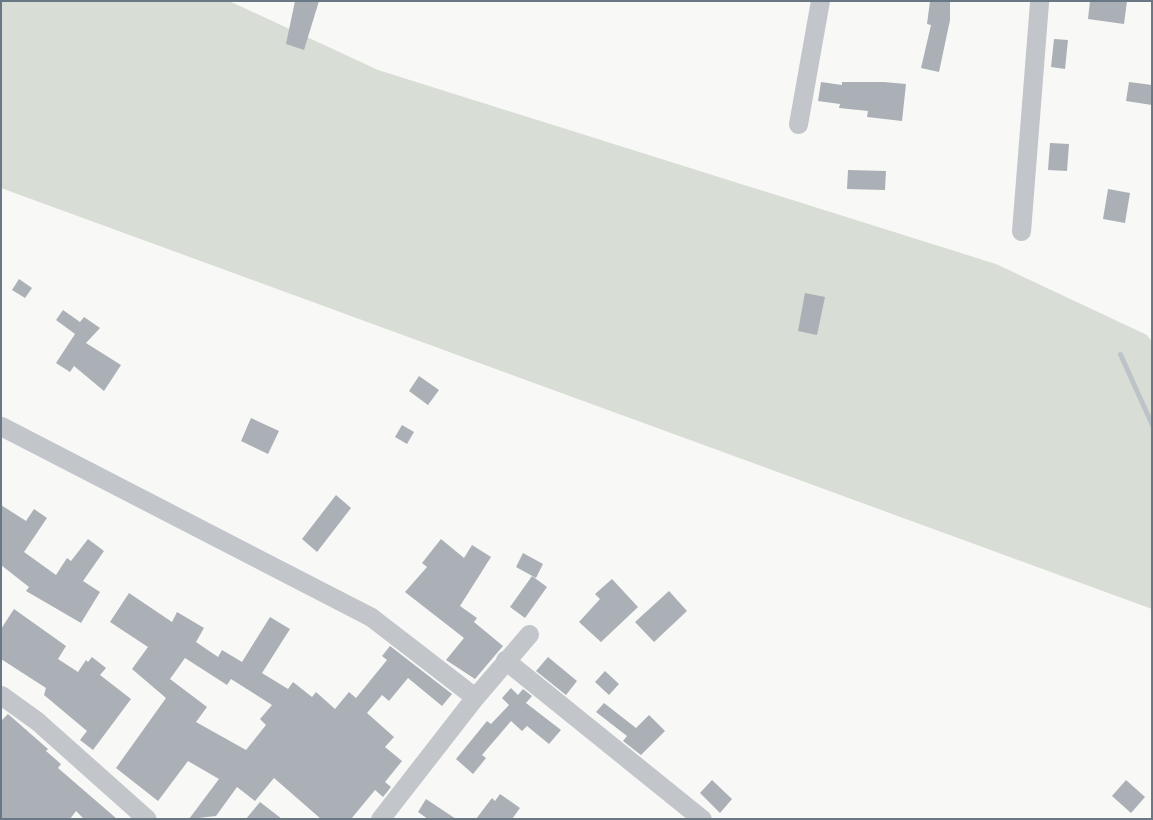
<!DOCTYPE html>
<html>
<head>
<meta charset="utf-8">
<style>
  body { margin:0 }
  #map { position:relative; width:1153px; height:820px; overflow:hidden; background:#f8f8f6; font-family:"Nunito Sans",sans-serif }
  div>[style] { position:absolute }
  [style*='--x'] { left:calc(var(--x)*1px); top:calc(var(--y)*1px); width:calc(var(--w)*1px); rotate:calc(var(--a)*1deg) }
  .green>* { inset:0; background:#d8ddd5 }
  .stream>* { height:5px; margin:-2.5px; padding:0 2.5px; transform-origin:2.5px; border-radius:2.5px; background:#bcc4c9 }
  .building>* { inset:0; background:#aab0b6 }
  .minor>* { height:19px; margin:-9.5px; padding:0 9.5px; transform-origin:9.5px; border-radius:9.5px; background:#c2c5c9 }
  span { translate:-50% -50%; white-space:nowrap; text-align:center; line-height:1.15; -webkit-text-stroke:5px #fff; paint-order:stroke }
  .frame { position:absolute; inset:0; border:2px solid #6a7784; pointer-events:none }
</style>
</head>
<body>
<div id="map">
  <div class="green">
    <div style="clip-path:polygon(1px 1px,229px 1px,378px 70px,996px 264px,1147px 335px,1152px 342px,1152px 609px,1px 188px)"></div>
  </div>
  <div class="stream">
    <div style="--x:1120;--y:354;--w:78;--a:65.7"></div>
  </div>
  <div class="building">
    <div style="clip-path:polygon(295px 1px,319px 1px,304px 50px,286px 44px)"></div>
    <div style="clip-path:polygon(930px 1px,950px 1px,950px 20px,939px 72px,921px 68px,931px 25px,927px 24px)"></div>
    <div style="clip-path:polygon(1090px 1px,1127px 1px,1124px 24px,1088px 19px)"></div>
    <div style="clip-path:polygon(1054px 39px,1068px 40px,1065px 69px,1051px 67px)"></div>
    <div style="clip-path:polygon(821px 82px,842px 85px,842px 82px,884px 82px,906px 84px,902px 121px,867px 117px,868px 111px,839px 108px,840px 104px,818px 101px)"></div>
    <div style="clip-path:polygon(1129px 82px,1152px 85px,1152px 105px,1126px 101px)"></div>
    <div style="clip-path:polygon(1050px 143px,1069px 144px,1067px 171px,1048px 170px)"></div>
    <div style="clip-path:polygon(848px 170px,886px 171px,885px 190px,847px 189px)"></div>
    <div style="clip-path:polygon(1108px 189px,1130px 193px,1125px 223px,1103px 219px)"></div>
    <div style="clip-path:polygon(19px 279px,32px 288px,25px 298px,12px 290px)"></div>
    <div style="clip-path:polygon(805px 293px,825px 297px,817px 335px,798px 331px)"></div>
    <div style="clip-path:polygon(63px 310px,80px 322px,84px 317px,100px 328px,86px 343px,121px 365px,104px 391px,74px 366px,70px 372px,56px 363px,75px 334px,56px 320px)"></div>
    <div style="clip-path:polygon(419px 376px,439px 390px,428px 405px,409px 391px)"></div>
    <div style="clip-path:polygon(251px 418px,279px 431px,268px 454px,241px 441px)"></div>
    <div style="clip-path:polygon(402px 425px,414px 432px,407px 444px,395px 437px)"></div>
    <div style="clip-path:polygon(336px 495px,351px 508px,317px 552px,302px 539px)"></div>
    <div style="clip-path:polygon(1px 505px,26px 521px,34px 509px,47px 518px,24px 552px,56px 575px,67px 558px,71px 561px,88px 539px,104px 551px,83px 581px,100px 592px,81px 623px,26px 591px,29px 587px,1px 565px)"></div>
    <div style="clip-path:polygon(441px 539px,464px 558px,472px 545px,491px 557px,460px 606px,477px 618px,474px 622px,503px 646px,475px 679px,446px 660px,464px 638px,405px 592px,427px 567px,422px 563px)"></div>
    <div style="clip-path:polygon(523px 553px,543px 564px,536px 578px,516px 567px)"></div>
    <div style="clip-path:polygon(532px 576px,547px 587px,525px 618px,510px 607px)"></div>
    <div style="clip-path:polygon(612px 579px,638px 607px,601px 642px,579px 622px,600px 599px,595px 594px)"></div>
    <div style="clip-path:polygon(669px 591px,687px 611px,654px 642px,635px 622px)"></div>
    <div style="clip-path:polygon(evenodd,129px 593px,172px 622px,177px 612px,204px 628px,196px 642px,218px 657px,222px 650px,242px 662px,270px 617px,290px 629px,262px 673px,288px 689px,293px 682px,312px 697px,316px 692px,335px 709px,349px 692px,356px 698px,387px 660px,382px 656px,390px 646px,452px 694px,442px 706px,408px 678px,389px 701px,382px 695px,367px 713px,394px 737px,385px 747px,402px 761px,385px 782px,391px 787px,383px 797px,375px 790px,351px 819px,321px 819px,274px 778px,255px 801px,237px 787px,216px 816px,189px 819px,219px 779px,188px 761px,158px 801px,116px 768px,166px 698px,132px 669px,148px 647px,110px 622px,129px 593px,185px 658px,227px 685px,231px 679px,272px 705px,260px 719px,266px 725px,246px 750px,196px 722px,207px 707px,170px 679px,185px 658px)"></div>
    <div style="clip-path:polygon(14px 609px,66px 646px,58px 659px,78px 672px,86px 660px,88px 662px,92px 657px,106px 668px,100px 675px,131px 699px,93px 750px,80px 740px,87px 731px,44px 695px,46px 688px,1px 659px,1px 629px)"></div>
    <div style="clip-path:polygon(548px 657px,577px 681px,566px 695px,536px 671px)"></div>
    <div style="clip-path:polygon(605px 671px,619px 684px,609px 695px,595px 682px)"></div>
    <div style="clip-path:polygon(511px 688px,518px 695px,523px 689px,532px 696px,526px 703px,561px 730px,549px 744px,527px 726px,522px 731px,511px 721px,482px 755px,486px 758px,473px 774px,456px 759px,487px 721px,491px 724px,509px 705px,502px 698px)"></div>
    <div style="clip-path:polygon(604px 703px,636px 728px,649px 715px,665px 731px,641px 755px,623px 741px,627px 736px,596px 712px)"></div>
    <div style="clip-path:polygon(8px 714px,48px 749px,46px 751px,61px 764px,58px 768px,117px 819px,84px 819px,76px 811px,70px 819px,1px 819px,1px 721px)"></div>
    <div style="clip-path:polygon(712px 780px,732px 799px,720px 813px,700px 793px)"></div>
    <div style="clip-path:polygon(1126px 780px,1145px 797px,1131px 813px,1112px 796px)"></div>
    <div style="clip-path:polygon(500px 794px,520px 808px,512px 819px,476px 819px,492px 798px,495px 801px)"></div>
    <div style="clip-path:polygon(426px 799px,456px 819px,428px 819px,418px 812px)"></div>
    <div style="clip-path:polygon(260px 802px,282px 819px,246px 819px)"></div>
  </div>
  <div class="minor">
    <div style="--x:798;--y:124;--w:125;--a:-79.9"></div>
    <div style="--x:1021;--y:231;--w:231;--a:-85.5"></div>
    <div style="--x:1;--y:426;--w:416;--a:27.3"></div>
    <div style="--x:371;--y:617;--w:131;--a:37.6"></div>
    <div style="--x:505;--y:660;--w:253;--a:38.9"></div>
    <div style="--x:1;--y:695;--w:44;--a:35.8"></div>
    <div style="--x:37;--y:721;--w:147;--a:41.7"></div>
    <div style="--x:380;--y:819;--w:155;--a:-52.1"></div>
    <div style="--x:475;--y:697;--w:83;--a:-49.4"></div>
  </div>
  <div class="frame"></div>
</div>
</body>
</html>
